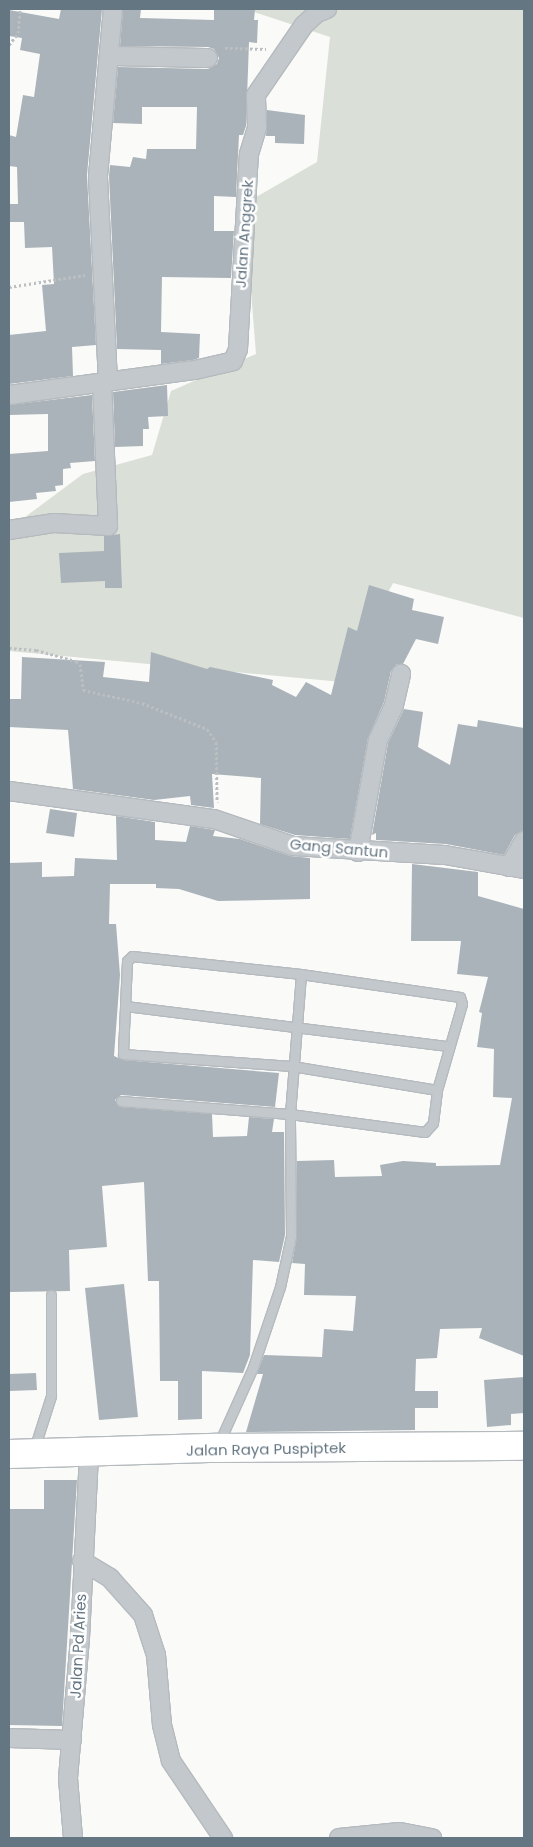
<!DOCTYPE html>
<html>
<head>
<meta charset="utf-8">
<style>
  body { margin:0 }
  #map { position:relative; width:533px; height:1847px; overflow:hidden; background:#fafaf8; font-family:Poppins,sans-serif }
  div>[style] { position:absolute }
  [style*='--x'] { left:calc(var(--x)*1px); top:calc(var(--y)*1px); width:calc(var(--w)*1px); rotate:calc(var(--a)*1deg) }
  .green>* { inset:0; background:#dadfd7 }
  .building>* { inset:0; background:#aab3b9 }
  .path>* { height:3px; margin-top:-1.5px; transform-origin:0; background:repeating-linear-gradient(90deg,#bbbfc2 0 2.5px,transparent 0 5px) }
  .roads { filter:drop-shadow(1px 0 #b5babe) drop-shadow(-1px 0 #b5babe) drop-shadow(0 1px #b5babe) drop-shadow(0 -1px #b5babe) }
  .service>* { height:9px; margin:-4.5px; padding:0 4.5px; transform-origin:4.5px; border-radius:4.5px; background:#c3c8cc }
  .minor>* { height:18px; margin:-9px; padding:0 9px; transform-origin:9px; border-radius:9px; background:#c3c8cc }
  .primary>* { height:28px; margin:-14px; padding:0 14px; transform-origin:14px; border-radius:14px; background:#fff }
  span { translate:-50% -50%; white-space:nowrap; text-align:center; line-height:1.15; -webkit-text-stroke:5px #fff; paint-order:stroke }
  .street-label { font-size:15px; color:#657683 }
  .frame { position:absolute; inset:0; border:10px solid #657683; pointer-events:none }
</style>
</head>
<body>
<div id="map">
  <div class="green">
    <div style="clip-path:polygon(245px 9px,524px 9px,524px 618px,393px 583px,342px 682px,9px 651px,9px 529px,83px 474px,152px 455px,171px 391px,256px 354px,244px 204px,317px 162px,330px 37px)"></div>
  </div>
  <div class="building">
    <div style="clip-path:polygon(61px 9px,102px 9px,87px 175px,96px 345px,72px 347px,73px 376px,9px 384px,9px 335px,46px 331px,42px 285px,54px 284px,52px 247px,25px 248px,24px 222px,9px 222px,10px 204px,18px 204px,17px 167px,9px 166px,9px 135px,16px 137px,23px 95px,34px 97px,40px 54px,20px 50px,22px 38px,9px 36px,9px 10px,59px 19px)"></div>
    <div style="clip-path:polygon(123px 9px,141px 9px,140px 18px,214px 20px,214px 9px,255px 9px,254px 20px,258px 20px,257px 43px,249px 42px,246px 126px,243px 135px,239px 135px,236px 197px,214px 196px,214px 231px,234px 231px,231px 278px,162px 277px,161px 332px,200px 334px,199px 358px,193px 360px,161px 364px,161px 350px,117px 349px,109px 176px,110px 165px,130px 167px,133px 157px,146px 159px,147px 149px,196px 149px,197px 107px,142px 107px,142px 124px,113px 123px,118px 67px,208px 69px,217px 64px,219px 58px,214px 49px,208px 47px,120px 46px)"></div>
    <div style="clip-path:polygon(267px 110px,305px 115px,304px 144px,275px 143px,275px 136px,266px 136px)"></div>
    <div style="clip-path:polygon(167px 385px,168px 416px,148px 417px,149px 429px,143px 429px,143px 446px,115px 447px,113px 392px)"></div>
    <div style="clip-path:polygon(92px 395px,95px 461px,70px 463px,71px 468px,63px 469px,63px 485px,55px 486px,56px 491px,36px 493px,37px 499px,9px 502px,9px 454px,48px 451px,48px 414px,9px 415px,9px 405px)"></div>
    <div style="clip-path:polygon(120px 534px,122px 588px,105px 588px,105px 581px,61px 583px,59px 553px,104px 551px,104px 536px)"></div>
    <div style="clip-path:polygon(369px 585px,414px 599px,412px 610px,444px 617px,438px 644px,416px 639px,403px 664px,397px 664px,391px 671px,384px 702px,368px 738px,350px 839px,295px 835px,260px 824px,261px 778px,212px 774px,214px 808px,191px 805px,190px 796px,154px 800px,73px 789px,68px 730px,9px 727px,9px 699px,21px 699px,22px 657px,105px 662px,103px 677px,149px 682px,151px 652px,207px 669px,210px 667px,273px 680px,272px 685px,296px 697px,306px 682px,331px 695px,348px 627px,357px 631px)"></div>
    <div style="clip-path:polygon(404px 709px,423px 712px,418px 747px,450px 765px,458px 724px,477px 727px,478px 720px,524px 728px,524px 830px,515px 835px,504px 855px,446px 844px,376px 840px,376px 833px,372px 835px,388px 743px)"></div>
    <div style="clip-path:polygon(50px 809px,77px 813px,74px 837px,46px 833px)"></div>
    <div style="clip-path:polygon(116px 816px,155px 822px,155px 840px,186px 842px,190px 826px,215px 830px,213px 836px,240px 839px,290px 856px,310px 858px,310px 899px,218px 901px,179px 889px,156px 888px,156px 884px,110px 884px,109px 924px,116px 924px,120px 975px,114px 1056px,123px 1060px,279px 1073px,275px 1107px,121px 1095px,115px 1100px,121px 1107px,212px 1114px,213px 1137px,247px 1136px,249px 1117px,274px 1119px,272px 1132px,284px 1132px,285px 1235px,279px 1262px,253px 1260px,250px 1355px,243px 1373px,202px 1371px,202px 1419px,178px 1420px,178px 1381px,160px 1381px,159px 1281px,148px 1281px,144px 1182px,102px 1186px,107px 1247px,69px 1250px,70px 1291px,9px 1292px,9px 863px,42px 862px,42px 877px,74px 876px,75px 858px,117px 860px)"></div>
    <div style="clip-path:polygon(412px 864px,478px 872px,478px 896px,524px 909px,524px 1356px,479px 1338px,482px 1328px,440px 1329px,437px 1358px,416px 1359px,415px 1391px,438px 1391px,438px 1408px,415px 1408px,415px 1430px,246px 1432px,263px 1374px,257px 1374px,264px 1355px,322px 1357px,324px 1329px,353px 1331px,356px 1296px,304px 1295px,305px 1264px,292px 1263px,297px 1236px,297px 1161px,334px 1160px,335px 1177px,382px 1176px,380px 1165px,403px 1161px,436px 1163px,436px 1166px,500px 1165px,512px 1098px,493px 1097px,494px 1049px,477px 1047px,482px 1013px,479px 1012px,488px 977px,457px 974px,461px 941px,411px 941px)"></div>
    <div style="clip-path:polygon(124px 1284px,138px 1417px,99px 1420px,85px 1288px)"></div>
    <div style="clip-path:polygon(36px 1373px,37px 1390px,9px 1391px,9px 1374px)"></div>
    <div style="clip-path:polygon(524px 1377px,524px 1413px,511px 1414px,511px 1425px,487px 1427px,484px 1380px)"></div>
    <div style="clip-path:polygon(44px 1480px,77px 1480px,62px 1726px,9px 1725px,9px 1509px,44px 1509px)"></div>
  </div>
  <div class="path">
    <div style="--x:9;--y:45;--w:15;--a:-53"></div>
    <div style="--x:18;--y:33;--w:24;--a:-85"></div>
    <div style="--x:225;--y:48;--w:41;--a:1.4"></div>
    <div style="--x:9;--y:287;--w:77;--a:-9"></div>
    <div style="--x:9;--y:648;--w:27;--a:4"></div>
    <div style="--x:36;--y:650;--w:41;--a:15.4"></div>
    <div style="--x:76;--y:661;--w:5;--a:37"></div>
    <div style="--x:80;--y:664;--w:26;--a:83"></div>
    <div style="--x:83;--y:690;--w:60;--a:12.4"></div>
    <div style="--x:142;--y:703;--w:70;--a:21.8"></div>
    <div style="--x:207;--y:729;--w:16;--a:55"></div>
    <div style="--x:216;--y:742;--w:60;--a:89"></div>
  </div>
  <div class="roads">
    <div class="service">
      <div style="--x:126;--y:1006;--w:324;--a:7.1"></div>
      <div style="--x:121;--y:1101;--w:169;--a:4.4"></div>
      <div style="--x:290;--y:1114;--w:136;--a:7.6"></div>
      <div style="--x:425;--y:1132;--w:12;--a:-48"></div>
      <div style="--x:433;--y:1123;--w:33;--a:-83"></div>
      <div style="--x:437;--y:1090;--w:90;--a:-73.8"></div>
      <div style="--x:462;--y:1004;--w:7;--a:-106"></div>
      <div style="--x:460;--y:997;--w:161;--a:-171.8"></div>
      <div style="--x:301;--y:974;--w:170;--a:-173.9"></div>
      <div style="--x:132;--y:956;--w:7;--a:135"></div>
      <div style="--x:127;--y:961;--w:93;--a:92.5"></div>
      <div style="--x:123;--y:1054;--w:169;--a:4.1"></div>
      <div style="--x:292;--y:1066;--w:147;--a:9.4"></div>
      <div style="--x:218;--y:1445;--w:85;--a:-65.8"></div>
      <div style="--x:253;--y:1367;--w:84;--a:-71.4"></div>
      <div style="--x:280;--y:1287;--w:52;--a:-77.8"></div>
      <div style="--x:291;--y:1236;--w:122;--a:-90.5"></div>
      <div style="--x:290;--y:1114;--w:140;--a:-85.5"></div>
      <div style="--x:34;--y:1449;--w:56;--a:-72.2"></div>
      <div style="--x:51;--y:1396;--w:101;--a:-90"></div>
    </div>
    <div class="minor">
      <div style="--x:110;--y:56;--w:98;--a:1.2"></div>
      <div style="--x:108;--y:382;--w:206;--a:-92.8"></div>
      <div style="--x:98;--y:176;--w:168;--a:-84.9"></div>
      <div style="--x:9;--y:395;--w:188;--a:-7.7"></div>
      <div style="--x:195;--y:370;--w:39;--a:-13"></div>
      <div style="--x:233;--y:361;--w:13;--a:-67"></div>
      <div style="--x:238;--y:349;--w:195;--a:-86.8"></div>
      <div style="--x:249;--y:154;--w:28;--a:-73"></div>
      <div style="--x:257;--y:127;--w:32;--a:-92"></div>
      <div style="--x:256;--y:95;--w:85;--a:-55.6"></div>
      <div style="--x:304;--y:25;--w:18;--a:-43"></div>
      <div style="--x:317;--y:13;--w:11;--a:-22"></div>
      <div style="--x:9;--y:530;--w:46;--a:-8.8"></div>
      <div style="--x:54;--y:523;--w:54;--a:3.2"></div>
      <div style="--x:108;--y:526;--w:143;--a:-92.4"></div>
      <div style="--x:9;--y:791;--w:207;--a:7.8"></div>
      <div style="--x:214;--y:819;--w:83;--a:18.9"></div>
      <div style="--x:293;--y:846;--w:152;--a:3.4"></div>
      <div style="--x:445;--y:855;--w:80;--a:10"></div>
      <div style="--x:358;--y:852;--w:114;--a:-79.9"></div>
      <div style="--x:378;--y:740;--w:38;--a:-65"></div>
      <div style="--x:394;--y:705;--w:32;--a:-77"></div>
      <div style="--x:509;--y:867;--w:30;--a:-60"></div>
      <div style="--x:82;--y:1561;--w:33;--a:31"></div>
      <div style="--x:110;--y:1578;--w:50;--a:48.3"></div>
      <div style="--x:143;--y:1615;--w:42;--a:72"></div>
      <div style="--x:156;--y:1655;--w:70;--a:85.1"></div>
      <div style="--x:162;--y:1725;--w:37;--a:76"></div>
      <div style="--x:171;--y:1761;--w:93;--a:56"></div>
      <div style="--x:9;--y:1738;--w:63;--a:1.8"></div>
      <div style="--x:73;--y:1838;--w:60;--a:-94.8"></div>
      <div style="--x:68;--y:1778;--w:141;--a:-85.1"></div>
      <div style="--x:80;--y:1638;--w:184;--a:-87.2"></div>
      <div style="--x:339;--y:1838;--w:61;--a:-5.6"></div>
      <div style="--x:400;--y:1832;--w:33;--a:11"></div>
    </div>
    <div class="primary">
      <div style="--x:9;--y:1454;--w:208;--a:-1.7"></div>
      <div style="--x:217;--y:1448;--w:307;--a:-0.4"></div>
    </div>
  </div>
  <div class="street-label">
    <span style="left:244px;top:234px;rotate:-86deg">Jalan Anggrek</span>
    <span style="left:339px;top:848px;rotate:5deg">Gang Santun</span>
    <span style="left:266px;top:1449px;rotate:-1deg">Jalan Raya Puspiptek</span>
    <span style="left:78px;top:1646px;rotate:-87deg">Jalan Pd Aries</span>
  </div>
  <div class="frame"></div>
</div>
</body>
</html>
